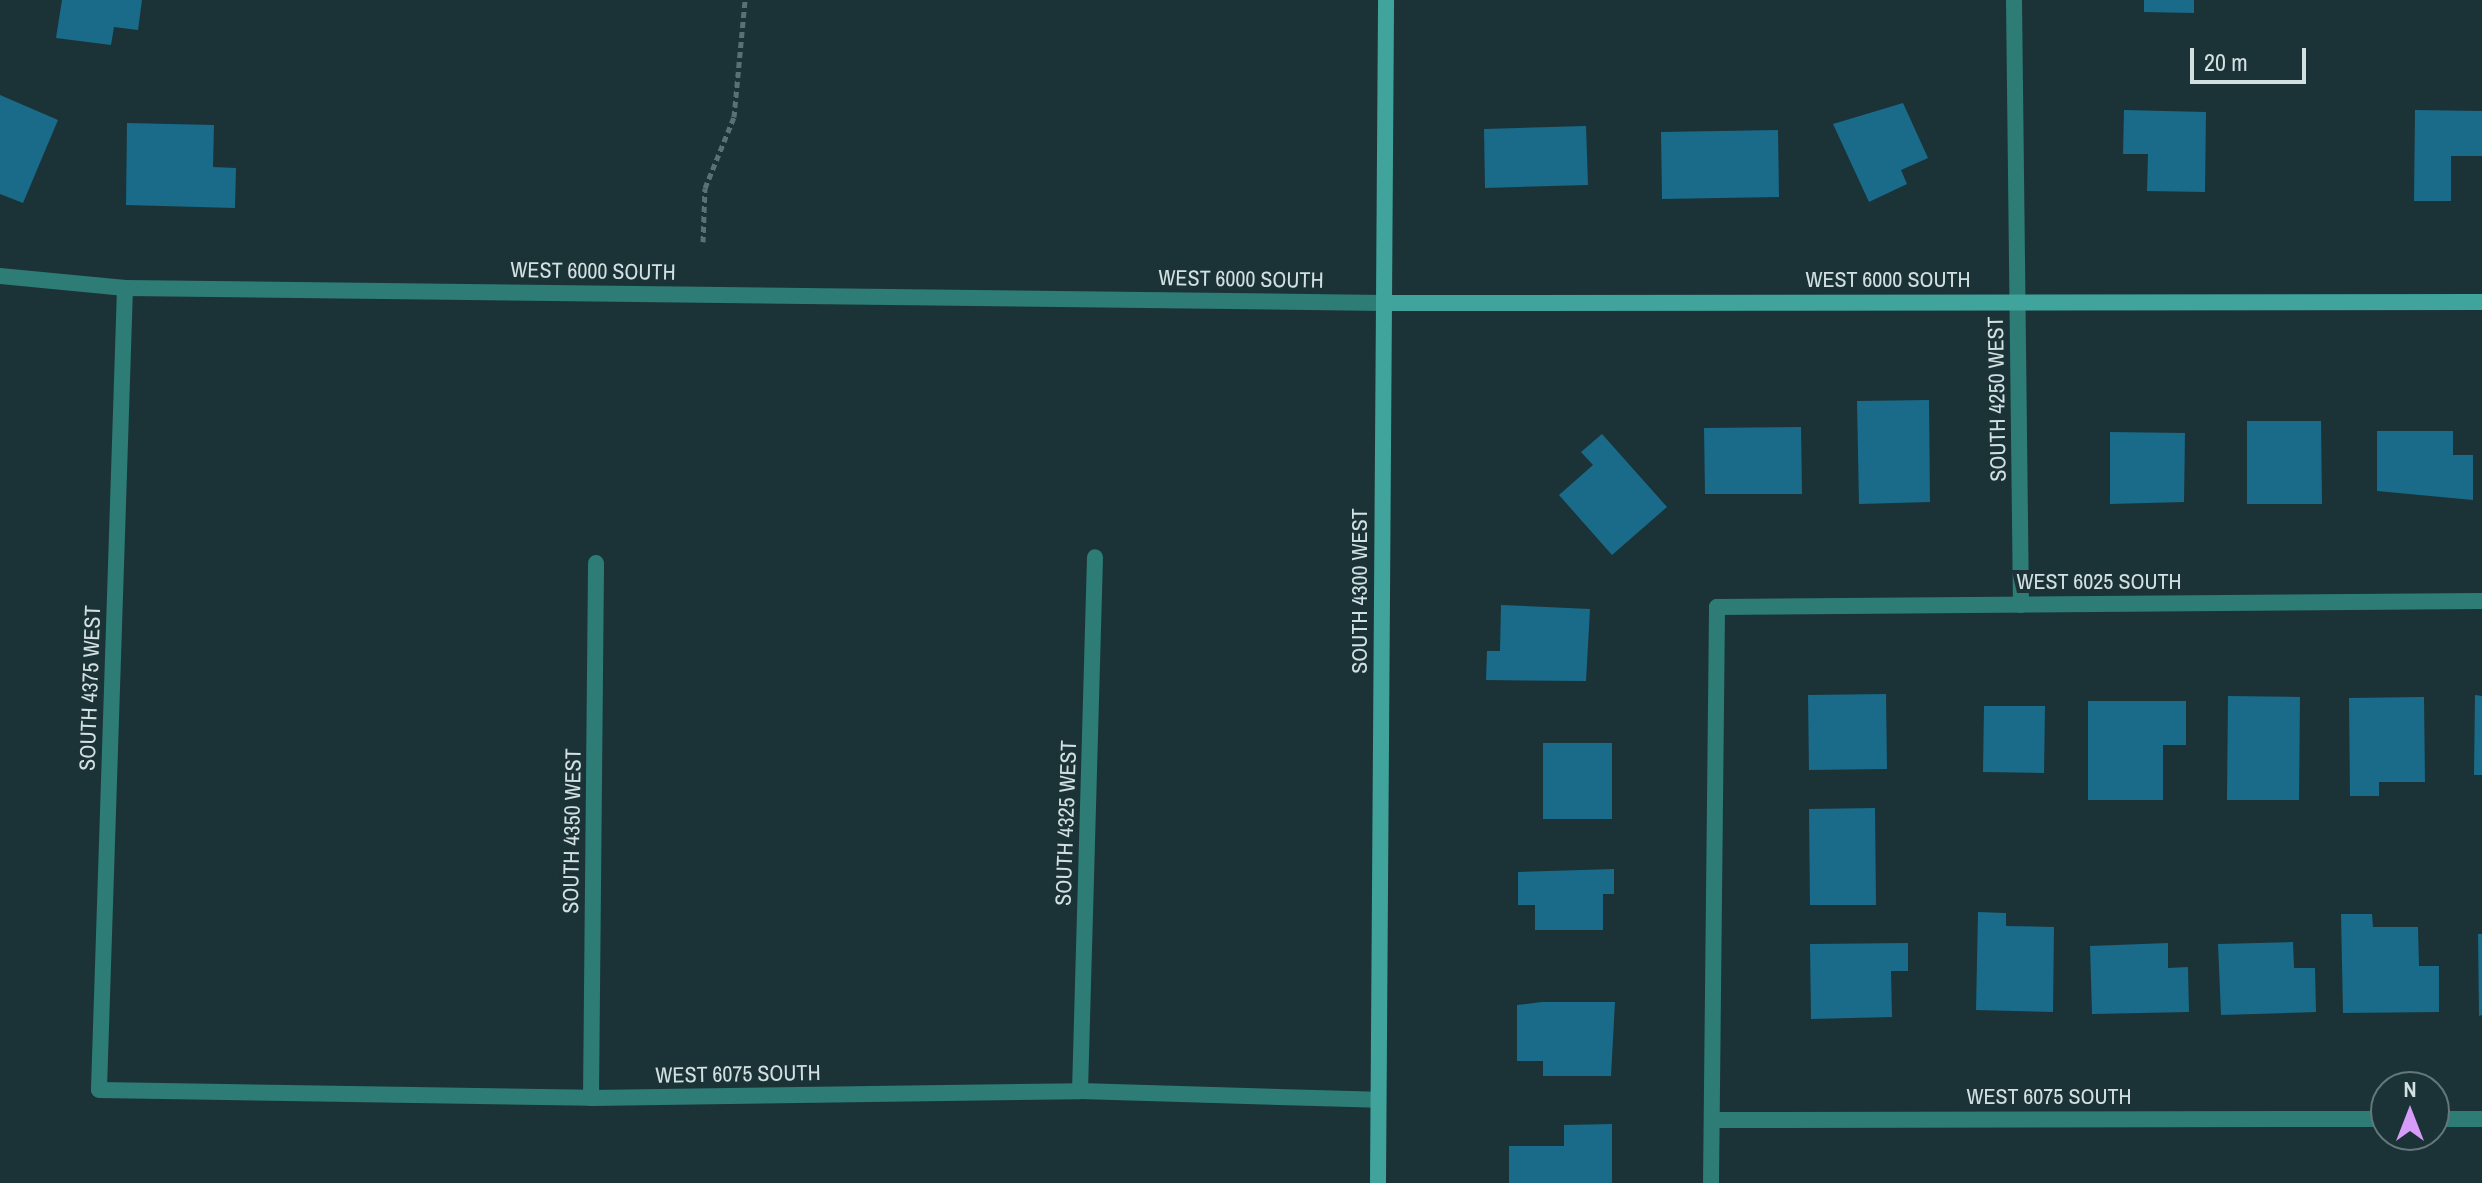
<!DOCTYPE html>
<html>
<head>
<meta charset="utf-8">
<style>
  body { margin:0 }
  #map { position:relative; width:2482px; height:1183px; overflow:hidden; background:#1b3337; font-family:"Archivo Narrow",sans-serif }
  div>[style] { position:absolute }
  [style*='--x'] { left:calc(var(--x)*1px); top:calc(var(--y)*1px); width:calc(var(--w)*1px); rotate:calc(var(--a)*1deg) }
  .building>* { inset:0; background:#1a6a8a }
  .path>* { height:5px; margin-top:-2.5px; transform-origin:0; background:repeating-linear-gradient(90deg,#5b7073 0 6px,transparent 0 10px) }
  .street>* { height:16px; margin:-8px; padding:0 8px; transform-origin:8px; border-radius:8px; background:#2e7c76 }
  .secondary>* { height:16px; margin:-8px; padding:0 8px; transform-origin:8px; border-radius:8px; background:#40a49c }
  span { translate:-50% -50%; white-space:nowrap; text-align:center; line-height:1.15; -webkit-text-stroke:8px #1b3337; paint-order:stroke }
  .street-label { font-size:22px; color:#d2e0e2 }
  .north { position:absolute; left:2370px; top:1071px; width:80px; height:80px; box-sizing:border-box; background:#1b3337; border:2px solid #64787b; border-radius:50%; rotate:0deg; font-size:22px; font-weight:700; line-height:32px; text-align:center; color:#d2e0e2 }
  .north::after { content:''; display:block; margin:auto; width:28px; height:36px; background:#d79bf9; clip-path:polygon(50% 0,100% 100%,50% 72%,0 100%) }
  .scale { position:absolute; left:2190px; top:48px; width:116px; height:36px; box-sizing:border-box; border:4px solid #d2e0e2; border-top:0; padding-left:10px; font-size:24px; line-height:28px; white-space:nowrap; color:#d2e0e2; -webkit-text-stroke:6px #1b3337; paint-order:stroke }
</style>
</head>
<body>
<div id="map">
  <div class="building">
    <div style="clip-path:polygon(62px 0,142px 0,138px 30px,114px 27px,111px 45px,56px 38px)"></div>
    <div style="clip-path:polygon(2144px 0,2194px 0,2194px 13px,2144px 12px)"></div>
    <div style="clip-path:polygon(0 95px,58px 120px,23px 203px,0 194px)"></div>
    <div style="clip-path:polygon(1903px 103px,1928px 158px,1901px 170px,1907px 184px,1869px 202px,1833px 124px)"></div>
    <div style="clip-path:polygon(2124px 110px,2206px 112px,2205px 192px,2147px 191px,2148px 154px,2123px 154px)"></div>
    <div style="clip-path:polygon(2415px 110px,2482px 111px,2482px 156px,2451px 156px,2451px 201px,2414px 201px)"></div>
    <div style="clip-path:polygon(127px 123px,214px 125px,213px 167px,236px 168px,235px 208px,126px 205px)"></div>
    <div style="clip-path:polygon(1586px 126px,1588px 185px,1485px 188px,1484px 129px)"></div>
    <div style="clip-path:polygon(1778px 130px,1779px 197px,1662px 199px,1661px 132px)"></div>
    <div style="clip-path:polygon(1929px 400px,1930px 502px,1859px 504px,1857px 401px)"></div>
    <div style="clip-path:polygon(2247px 421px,2321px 421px,2322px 504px,2247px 504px)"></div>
    <div style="clip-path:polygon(1801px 427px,1802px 494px,1705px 494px,1704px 428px)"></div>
    <div style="clip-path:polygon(2377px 431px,2453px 431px,2453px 455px,2473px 455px,2473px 500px,2377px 491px)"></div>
    <div style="clip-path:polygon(2110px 432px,2185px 433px,2184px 502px,2110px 504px)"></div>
    <div style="clip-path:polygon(1602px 434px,1667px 507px,1612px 555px,1559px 495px,1593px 465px,1581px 452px)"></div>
    <div style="clip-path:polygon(1501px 605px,1590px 609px,1586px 681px,1486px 680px,1487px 651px,1500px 651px)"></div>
    <div style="clip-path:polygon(1886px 694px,1887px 769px,1809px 770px,1808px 695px)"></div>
    <div style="clip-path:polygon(2475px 695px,2482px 696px,2482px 775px,2474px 775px)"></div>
    <div style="clip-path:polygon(2228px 696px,2300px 697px,2299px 800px,2227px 800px)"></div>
    <div style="clip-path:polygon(2424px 697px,2425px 782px,2379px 782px,2379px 796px,2350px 796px,2349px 698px)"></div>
    <div style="clip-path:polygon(2088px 701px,2186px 701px,2186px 745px,2163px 745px,2163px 800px,2088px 800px)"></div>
    <div style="clip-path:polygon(1984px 706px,2045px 706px,2044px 773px,1983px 772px)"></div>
    <div style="clip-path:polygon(1543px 743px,1612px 743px,1612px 819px,1543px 819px)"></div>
    <div style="clip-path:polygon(1875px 808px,1876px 905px,1810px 905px,1809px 809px)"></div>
    <div style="clip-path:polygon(1614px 869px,1614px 894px,1603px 894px,1603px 930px,1535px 930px,1535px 905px,1518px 905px,1518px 872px)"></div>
    <div style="clip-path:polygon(1978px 912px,2006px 913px,2006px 926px,2054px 927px,2053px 1012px,1976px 1010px)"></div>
    <div style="clip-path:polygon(2341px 914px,2372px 914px,2373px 927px,2418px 927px,2419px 966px,2439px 966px,2439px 1012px,2343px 1013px)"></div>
    <div style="clip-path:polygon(2478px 934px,2482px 934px,2482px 1015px,2479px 1016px)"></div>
    <div style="clip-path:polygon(2293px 942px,2294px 968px,2315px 968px,2316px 1012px,2221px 1015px,2218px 944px)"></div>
    <div style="clip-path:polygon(1908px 943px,1908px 971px,1891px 971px,1892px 1017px,1811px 1019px,1810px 944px)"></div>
    <div style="clip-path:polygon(2168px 943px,2168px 968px,2188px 967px,2189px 1012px,2092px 1014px,2090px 946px)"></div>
    <div style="clip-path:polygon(1542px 1002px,1615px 1002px,1611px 1076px,1543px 1076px,1543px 1061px,1517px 1061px,1517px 1005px)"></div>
    <div style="clip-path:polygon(1612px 1124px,1612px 1183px,1509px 1183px,1509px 1146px,1564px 1146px,1564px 1125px)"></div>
  </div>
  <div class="path">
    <div style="--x:703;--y:242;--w:54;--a:-87.9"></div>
    <div style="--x:705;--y:188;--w:77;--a:-67.8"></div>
    <div style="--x:734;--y:117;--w:118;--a:-84.6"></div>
  </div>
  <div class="street">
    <div style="--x:2014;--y:0;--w:605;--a:89.34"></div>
    <div style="--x:0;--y:276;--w:126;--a:5.5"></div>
    <div style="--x:125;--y:288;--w:1259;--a:0.68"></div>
    <div style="--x:125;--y:288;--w:802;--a:91.86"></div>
    <div style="--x:99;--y:1090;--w:492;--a:0.9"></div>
    <div style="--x:591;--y:1098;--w:489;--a:-0.8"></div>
    <div style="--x:1080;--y:1091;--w:298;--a:1.7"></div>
    <div style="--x:1080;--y:1091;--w:534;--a:-88.39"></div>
    <div style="--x:591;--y:1098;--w:535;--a:-89.46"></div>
    <div style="--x:2434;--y:1119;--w:48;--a:0"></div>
    <div style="--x:1712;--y:1120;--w:674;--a:-0.09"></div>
    <div style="--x:1711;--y:1183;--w:576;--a:-89.4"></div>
    <div style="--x:1717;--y:607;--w:765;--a:-0.45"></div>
  </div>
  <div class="secondary">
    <div style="--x:1384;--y:303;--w:1098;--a:-0.05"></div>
    <div style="--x:1378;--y:1183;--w:1183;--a:-89.61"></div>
  </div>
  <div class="street-label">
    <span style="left:593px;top:271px;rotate:1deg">WEST 6000 SOUTH</span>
    <span style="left:1241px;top:279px;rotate:1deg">WEST 6000 SOUTH</span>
    <span style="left:1888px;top:280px">WEST 6000 SOUTH</span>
    <span style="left:1997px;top:399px;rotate:-91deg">SOUTH 4250 WEST</span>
    <span style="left:2099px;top:582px">WEST 6025 SOUTH</span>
    <span style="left:1360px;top:591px;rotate:-90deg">SOUTH 4300 WEST</span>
    <span style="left:90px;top:688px;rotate:-88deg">SOUTH 4375 WEST</span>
    <span style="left:1066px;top:823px;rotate:-88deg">SOUTH 4325 WEST</span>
    <span style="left:572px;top:831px;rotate:-89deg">SOUTH 4350 WEST</span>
    <span style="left:738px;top:1074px;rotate:-1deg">WEST 6075 SOUTH</span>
    <span style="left:2049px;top:1097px">WEST 6075 SOUTH</span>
  </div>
  <div class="north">N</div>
  <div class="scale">20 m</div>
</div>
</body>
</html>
